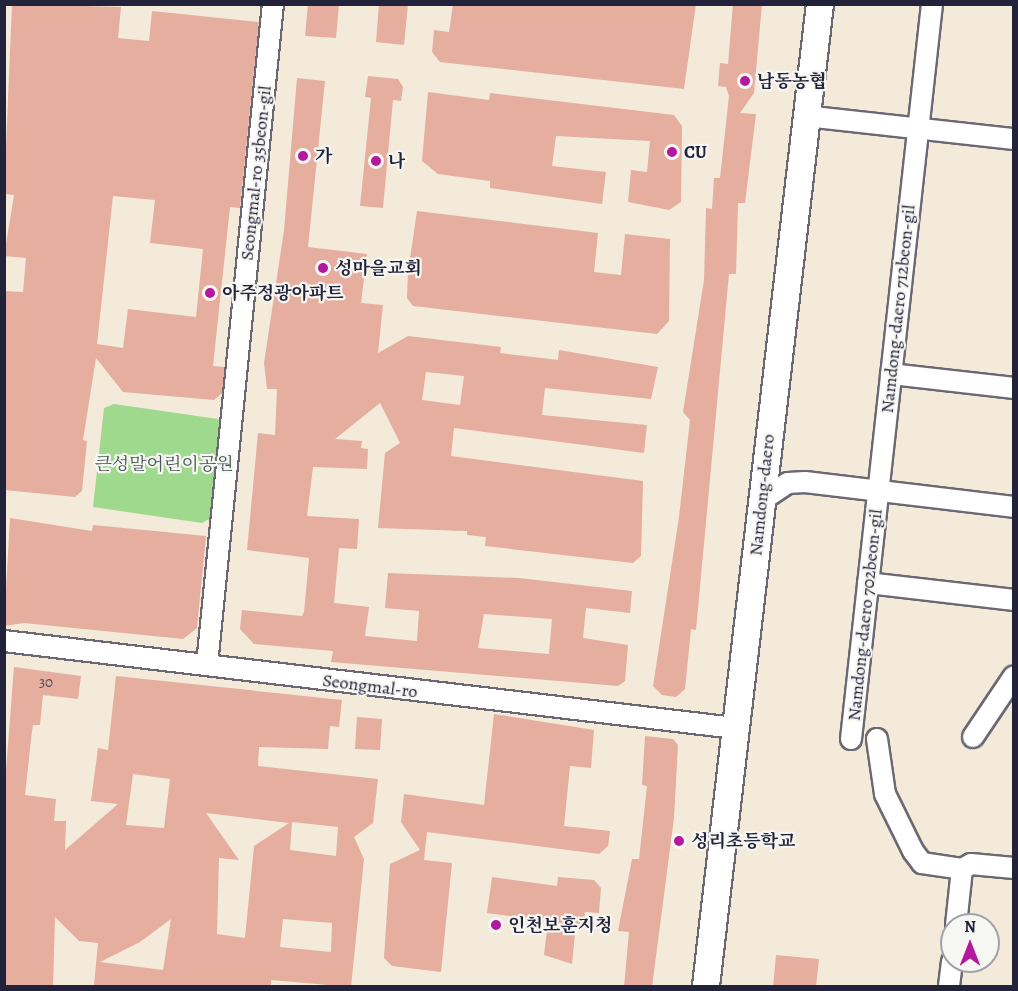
<!DOCTYPE html>
<html>
<head>
<meta charset="utf-8">
<style>
  body { margin:0 }
  #map { position:relative; width:1018px; height:991px; overflow:hidden; background:#f4eada; font-family:Alegreya,"Noto Serif KR",serif }
  div>[style] { position:absolute }
  [style*='--x'] { left:calc(var(--x)*1px); top:calc(var(--y)*1px); width:calc(var(--w)*1px); rotate:calc(var(--a)*1deg) }
  .green>* { inset:0; background:#9ed98d }
  .building>* { inset:0; background:#e5ae9f }
  .roads { filter:drop-shadow(2px 0 #6c6873) drop-shadow(-2px 0 #6c6873) drop-shadow(0 2px #6c6873) drop-shadow(0 -2px #6c6873) }
  .minor>* { height:20px; margin:-10px; padding:0 10px; transform-origin:10px; border-radius:10px; background:#fff }
  .major>* { height:26px; margin:-13px; padding:0 13px; transform-origin:13px; border-radius:13px; background:#fff }
  .dots>* { width:16px; height:16px; translate:-50% -50%; box-sizing:border-box; border:3px solid #f6f6f2; border-radius:50% }
  span { translate:-50% -50%; white-space:nowrap; text-align:center; line-height:1.15; -webkit-text-stroke:4.5px #f6f6f2; paint-order:stroke }
  .number-label { font-size:15px; color:#534554 }
  .number-label span { -webkit-text-stroke-width:0 }
  .poi-label { font-size:18px; color:#22223b; font-weight:700 }
  .left { translate:0 -50%; text-align:left }
  .street-label { font-size:18px; color:#22223b }
  .park-label { font-size:18px; color:#475954 }
  .frame { position:absolute; inset:0; border:6px solid #22223b; pointer-events:none }
  .north { position:absolute; left:940px; top:913px; width:60px; height:60px; box-sizing:border-box; background:#f6f6f2; border:2px solid #a1a1a9; border-radius:50%; rotate:0deg; font-size:16px; font-weight:700; line-height:24px; text-align:center; color:#22223b }
  .north::after { content:''; display:block; margin:auto; width:21px; height:27px; background:#b5179e; clip-path:polygon(50% 0,100% 100%,50% 72%,0 100%) }
</style>
</head>
<body>
<div id="map">
  <div class="green">
    <div style="clip-path:polygon(114px 404px,218px 419px,225px 428px,214px 516px,202px 523px,93px 507px,104px 408px)"></div>
  </div>
  <div class="building">
    <div style="clip-path:polygon(evenodd,12px 4px,121px 7px,118px 38px,149px 41px,152px 11px,259px 22px,240px 208px,230px 207px,213px 366px,225px 367px,222px 393px,214px 400px,123px 392px,96px 358px,83px 440px,87px 441px,82px 491px,75px 497px,4px 490px,4px 291px,23px 292px,26px 258px,4px 256px,14px 195px,4px 194px,12px 4px,113px 196px,155px 200px,150px 243px,203px 249px,196px 317px,128px 309px,123px 348px,97px 344px,113px 196px)"></div>
    <div style="clip-path:polygon(308px 4px,339px 4px,336px 38px,305px 36px)"></div>
    <div style="clip-path:polygon(379px 4px,408px 4px,404px 45px,376px 42px)"></div>
    <div style="clip-path:polygon(453px 4px,696px 4px,684px 89px,440px 62px,432px 52px,434px 30px,449px 32px)"></div>
    <div style="clip-path:polygon(733px 4px,762px 4px,754px 93px,740px 113px,756px 114px,745px 203px,738px 203px,736px 274px,729px 274px,696px 630px,691px 629px,685px 689px,676px 697px,662px 695px,653px 686px,679px 517px,690px 420px,683px 412px,704px 280px,706px 208px,712px 209px,714px 178px,720px 178px,729px 96px,726px 87px,718px 86px,720px 63px,728px 64px)"></div>
    <div style="clip-path:polygon(368px 76px,398px 79px,403px 87px,401px 101px,393px 100px,383px 208px,360px 206px,371px 98px,365px 97px)"></div>
    <div style="clip-path:polygon(evenodd,297px 78px,325px 81px,308px 247px,367px 254px,361px 303px,383px 305px,378px 353px,408px 336px,501px 347px,500px 353px,558px 360px,559px 350px,658px 367px,651px 399px,545px 388px,542px 415px,647px 425px,644px 453px,454px 428px,451px 456px,643px 481px,641px 556px,633px 563px,485px 546px,486px 537px,467px 535px,467px 531px,378px 528px,385px 453px,400px 443px,380px 403px,335px 439px,362px 441px,361px 448px,368px 449px,367px 469px,313px 467px,307px 516px,359px 519px,357px 549px,339px 548px,334px 603px,369px 607px,365px 636px,417px 641px,419px 611px,385px 608px,388px 573px,519px 578px,632px 591px,630px 613px,586px 608px,583px 638px,628px 645px,625px 681px,618px 686px,331px 662px,333px 651px,254px 644px,240px 629px,242px 610px,302px 616px,304px 612px,309px 558px,247px 550px,258px 433px,275px 435px,277px 389px,267px 389px,264px 363px,284px 230px,297px 78px,426px 372px,464px 376px,460px 405px,422px 400px,426px 372px,297px 78px,484px 614px,552px 619px,549px 654px,478px 648px,484px 614px)"></div>
    <div style="clip-path:polygon(428px 92px,489px 100px,490px 93px,674px 115px,682px 126px,681px 202px,669px 210px,628px 202px,631px 170px,647px 172px,650px 141px,556px 136px,552px 166px,606px 172px,602px 204px,490px 188px,490px 181px,438px 174px,422px 161px)"></div>
    <div style="clip-path:polygon(417px 211px,598px 233px,594px 272px,621px 275px,625px 234px,670px 239px,669px 321px,657px 334px,413px 306px,407px 298px,408px 272px)"></div>
    <div style="clip-path:polygon(10px 518px,92px 531px,93px 525px,206px 536px,197px 628px,183px 639px,24px 623px,4px 626px)"></div>
    <div style="clip-path:polygon(evenodd,14px 667px,81px 676px,78px 699px,43px 695px,40px 725px,33px 725px,32px 731px,25px 795px,56px 799px,54px 821px,66px 821px,65px 850px,118px 804px,91px 801px,98px 748px,108px 750px,116px 676px,342px 700px,339px 727px,330px 726px,328px 749px,259px 747px,258px 766px,378px 779px,373px 823px,354px 837px,364px 859px,351px 987px,271px 980px,271px 987px,94px 985px,98px 943px,79px 941px,55px 917px,53px 987px,4px 987px,4px 796px,14px 667px,133px 774px,170px 779px,164px 828px,126px 825px,133px 774px,14px 667px,206px 813px,289px 823px,254px 846px,245px 938px,217px 934px,219px 858px,239px 860px,206px 813px,14px 667px,292px 822px,338px 827px,336px 856px,290px 850px,292px 822px,14px 667px,171px 919px,163px 970px,100px 962px,140px 942px,171px 919px,14px 667px,283px 919px,332px 923px,331px 952px,280px 947px,283px 919px)"></div>
    <div style="clip-path:polygon(494px 714px,594px 730px,591px 768px,570px 766px,564px 826px,610px 831px,608px 846px,599px 854px,427px 832px,424px 860px,452px 863px,441px 972px,392px 966px,384px 958px,390px 864px,420px 850px,401px 822px,404px 794px,484px 805px)"></div>
    <div style="clip-path:polygon(357px 717px,382px 719px,380px 750px,355px 749px)"></div>
    <div style="clip-path:polygon(645px 736px,673px 739px,678px 745px,674px 818px,652px 987px,624px 987px,629px 932px,618px 931px,632px 859px,639px 859px,647px 786px,642px 785px)"></div>
    <div style="clip-path:polygon(492px 877px,557px 886px,558px 877px,594px 880px,601px 888px,599px 913px,585px 912px,584px 924px,576px 924px,572px 964px,544px 955px,548px 921px,487px 913px)"></div>
    <div style="clip-path:polygon(776px 955px,819px 959px,816px 987px,773px 987px)"></div>
  </div>
  <div class="roads">
    <div class="minor">
      <div style="--x:805;--y:116;--w:210;--a:6.3"></div>
      <div style="--x:891;--y:374;--w:124;--a:6.5"></div>
      <div style="--x:761;--y:501;--w:32;--a:-34"></div>
      <div style="--x:788;--y:483;--w:17;--a:-3"></div>
      <div style="--x:805;--y:482;--w:210;--a:6.8"></div>
      <div style="--x:868;--y:583;--w:147;--a:6.6"></div>
      <div style="--x:4;--y:641;--w:736;--a:6.79"></div>
      <div style="--x:207;--y:665;--w:664;--a:-84.3"></div>
      <div style="--x:973;--y:737;--w:73;--a:-56.1"></div>
      <div style="--x:851;--y:739;--w:739;--a:-83.71"></div>
      <div style="--x:877;--y:739;--w:56;--a:81.7"></div>
      <div style="--x:885;--y:794;--w:64;--a:63.8"></div>
      <div style="--x:913;--y:851;--w:15;--a:53"></div>
      <div style="--x:922;--y:863;--w:40;--a:8.5"></div>
      <div style="--x:962;--y:869;--w:10;--a:-29"></div>
      <div style="--x:971;--y:864;--w:43;--a:5.3"></div>
      <div style="--x:956;--y:925;--w:56;--a:-83.9"></div>
      <div style="--x:949;--y:986;--w:25;--a:-83"></div>
    </div>
    <div class="major">
      <div style="--x:706;--y:986;--w:989;--a:-83.38"></div>
    </div>
  </div>
  <div class="dots">
    <div style="left:745px;top:81px;background:#b5179e"></div>
    <div style="left:672px;top:152px;background:#b5179e"></div>
    <div style="left:303px;top:156px;background:#b5179e"></div>
    <div style="left:376px;top:161px;background:#b5179e"></div>
    <div style="left:323px;top:268px;background:#b5179e"></div>
    <div style="left:210px;top:293px;background:#b5179e"></div>
    <div style="left:679px;top:841px;background:#b5179e"></div>
    <div style="left:496px;top:925px;background:#b5179e"></div>
  </div>
  <div class="number-label">
    <span style="left:46px;top:683px">30</span>
  </div>
  <div class="poi-label">
    <span class="left" style="left:757px;top:81px">남동농협</span>
    <span class="left" style="left:684px;top:152px">CU</span>
    <span class="left" style="left:315px;top:156px">가</span>
    <span class="left" style="left:388px;top:161px">나</span>
    <span class="left" style="left:335px;top:268px">성마을교회</span>
    <span class="left" style="left:222px;top:293px">아주정광아파트</span>
    <span class="left" style="left:691px;top:841px">성리초등학교</span>
    <span class="left" style="left:508px;top:925px">인천보훈지청</span>
  </div>
  <div class="street-label">
    <span style="left:256px;top:173px;rotate:-84deg">Seongmal-ro 35beon-gil</span>
    <span style="left:898px;top:309px;rotate:-84deg">Namdong-daero 712beon-gil</span>
    <span style="left:762px;top:495px;rotate:-84deg">Namdong-daero</span>
    <span style="left:865px;top:615px;rotate:-84deg">Namdong-daero 702beon-gil</span>
    <span style="left:370px;top:686px;rotate:7deg">Seongmal-ro</span>
  </div>
  <div class="park-label">
    <span style="left:164px;top:464px">큰성말어린이공원</span>
  </div>
  <div class="frame"></div>
  <div class="north">N</div>
</div>
</body>
</html>
